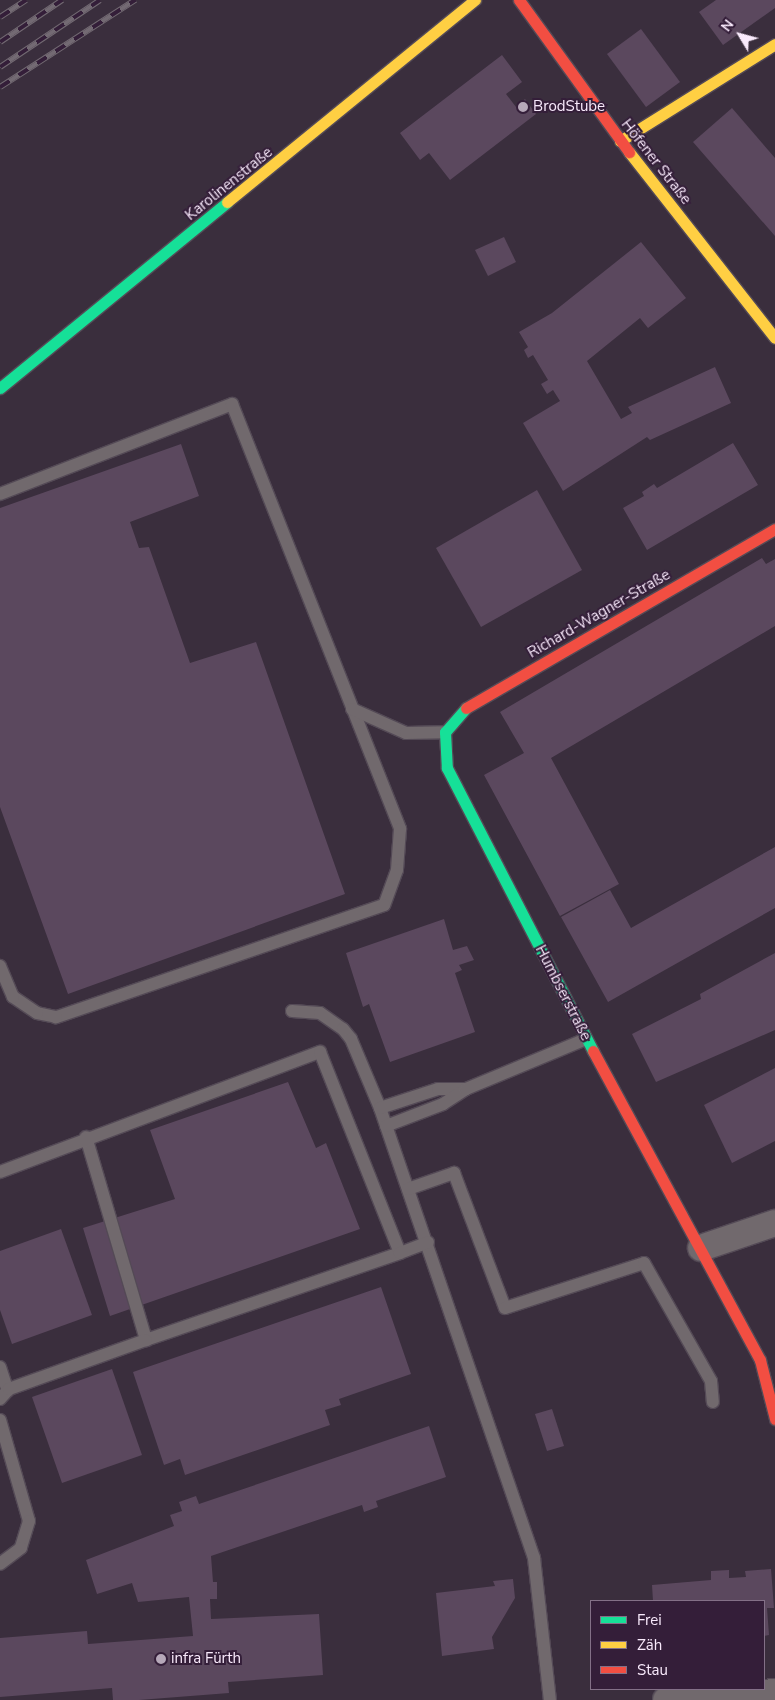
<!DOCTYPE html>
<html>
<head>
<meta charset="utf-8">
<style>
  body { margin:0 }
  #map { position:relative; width:775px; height:1700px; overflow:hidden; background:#3a2e3d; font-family:"Nunito Sans",sans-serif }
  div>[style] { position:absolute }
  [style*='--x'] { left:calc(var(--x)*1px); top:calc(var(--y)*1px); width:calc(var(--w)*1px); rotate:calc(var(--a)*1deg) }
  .building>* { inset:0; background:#5b485e }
  .roads { filter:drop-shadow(1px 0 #544a56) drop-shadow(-1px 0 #544a56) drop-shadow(0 1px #544a56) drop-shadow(0 -1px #544a56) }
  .lane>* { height:12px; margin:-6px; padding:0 6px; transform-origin:6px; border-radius:6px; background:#71696d }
  .street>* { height:26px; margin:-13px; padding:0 13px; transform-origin:13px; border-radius:13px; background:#71696d }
  .fast>* { height:11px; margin:-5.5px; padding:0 5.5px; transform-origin:5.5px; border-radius:5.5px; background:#16e098 }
  .slow>* { height:11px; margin:-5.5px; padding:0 5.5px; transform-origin:5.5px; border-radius:5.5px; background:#ffcf43 }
  .jam>* { height:11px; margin:-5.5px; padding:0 5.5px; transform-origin:5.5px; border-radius:5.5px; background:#f24e42 }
  .rail>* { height:5.5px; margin-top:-2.75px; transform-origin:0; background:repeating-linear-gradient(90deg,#341e39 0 11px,#736a73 0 22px); box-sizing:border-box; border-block:1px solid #736a73 }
  .dots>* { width:14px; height:14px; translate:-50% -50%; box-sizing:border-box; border:2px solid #341e39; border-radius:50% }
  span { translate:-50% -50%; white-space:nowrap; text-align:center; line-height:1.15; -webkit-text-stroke:4px #341e39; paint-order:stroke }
  .poi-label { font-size:15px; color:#f9eafc }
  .left { translate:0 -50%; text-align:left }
  .street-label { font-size:15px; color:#f9eafc }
  .legend { position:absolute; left:590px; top:1600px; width:175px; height:90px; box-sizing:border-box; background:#341e39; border:1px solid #837087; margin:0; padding:6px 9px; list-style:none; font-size:15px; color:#f9eafc }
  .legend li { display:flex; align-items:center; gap:10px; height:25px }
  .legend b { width:25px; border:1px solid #837087 }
  .north { position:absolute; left:715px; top:10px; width:50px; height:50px; -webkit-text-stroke:4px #341e39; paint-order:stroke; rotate:307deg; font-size:14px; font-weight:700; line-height:20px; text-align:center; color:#f9eafc }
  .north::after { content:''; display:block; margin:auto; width:18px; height:22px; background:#f9eafc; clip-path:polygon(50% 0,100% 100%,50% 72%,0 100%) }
</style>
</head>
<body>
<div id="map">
  <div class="building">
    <div style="clip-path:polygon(716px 0,775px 0,775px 8px,723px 45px,699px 12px)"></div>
    <div style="clip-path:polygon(641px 29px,680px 82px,646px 107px,607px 54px)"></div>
    <div style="clip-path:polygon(502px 55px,522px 82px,506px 94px,516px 107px,525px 99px,536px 114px,450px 180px,429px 153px,420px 160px,400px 133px)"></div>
    <div style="clip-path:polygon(732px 108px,775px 158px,775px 236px,693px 142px)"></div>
    <div style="clip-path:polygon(504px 237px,516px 262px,488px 276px,475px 250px)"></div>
    <div style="clip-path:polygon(641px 242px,686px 298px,648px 328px,640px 318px,587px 361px,621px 419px,632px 413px,628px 407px,715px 367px,731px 403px,650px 440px,647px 437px,563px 491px,523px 423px,560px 401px,553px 390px,547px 394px,541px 384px,548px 380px,533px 355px,528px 358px,524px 350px,528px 347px,519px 332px,552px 313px)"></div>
    <div style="clip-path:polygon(733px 443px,758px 485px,647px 550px,623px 508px,644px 496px,642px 492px,654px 484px,657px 488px)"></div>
    <div style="clip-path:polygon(181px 444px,199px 496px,130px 522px,139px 548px,149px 547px,190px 663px,256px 642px,345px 894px,68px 994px,0 807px,0 508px)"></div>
    <div style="clip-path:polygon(537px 490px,582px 570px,481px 627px,436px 548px)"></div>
    <div style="clip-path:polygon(762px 558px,766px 564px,775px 559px,775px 626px,551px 758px,619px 884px,560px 916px,484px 775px,524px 753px,500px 712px)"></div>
    <div style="clip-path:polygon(775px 847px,775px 908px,608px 1002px,561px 917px,610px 890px,631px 928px)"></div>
    <div style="clip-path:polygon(444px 919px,453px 950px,467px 946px,474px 960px,459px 965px,462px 970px,455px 973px,475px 1032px,390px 1062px,369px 1004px,363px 1007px,346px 953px)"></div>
    <div style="clip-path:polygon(775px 953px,775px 1030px,656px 1082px,632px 1034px,701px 999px,700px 994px)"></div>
    <div style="clip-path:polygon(775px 1068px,775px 1141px,732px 1163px,704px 1105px)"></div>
    <div style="clip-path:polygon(288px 1082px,316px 1148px,326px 1143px,360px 1229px,110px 1316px,83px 1228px,175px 1199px,150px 1130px)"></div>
    <div style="clip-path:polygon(61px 1229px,92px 1315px,12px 1344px,0 1310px,0 1251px)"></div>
    <div style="clip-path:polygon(381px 1287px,411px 1374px,339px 1399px,341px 1405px,325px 1410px,330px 1425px,185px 1475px,180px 1459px,164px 1465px,133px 1372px)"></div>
    <div style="clip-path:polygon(112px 1369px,142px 1455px,62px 1483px,32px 1397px)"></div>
    <div style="clip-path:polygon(552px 1409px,564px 1446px,547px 1451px,535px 1414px)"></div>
    <div style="clip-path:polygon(429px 1426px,446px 1477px,376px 1501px,378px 1507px,364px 1512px,362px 1505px,211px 1556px,213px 1582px,217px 1582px,217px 1599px,210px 1599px,211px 1619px,319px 1614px,323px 1675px,228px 1682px,229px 1693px,139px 1700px,113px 1700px,112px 1688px,0 1697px,0 1638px,87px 1631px,88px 1644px,193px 1636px,189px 1597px,138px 1602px,132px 1583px,97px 1594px,86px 1560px,174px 1526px,170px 1515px,182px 1511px,179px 1502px,196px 1496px,199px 1504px)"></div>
    <div style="clip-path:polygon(771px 1569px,774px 1608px,767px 1608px,769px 1635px,764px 1636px,764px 1601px,653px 1601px,652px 1585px,711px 1580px,711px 1571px,729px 1570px,729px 1578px,746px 1577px,745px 1571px)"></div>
    <div style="clip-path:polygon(513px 1579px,515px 1598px,492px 1637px,494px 1649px,442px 1656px,436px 1593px,495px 1586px,493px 1581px)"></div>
  </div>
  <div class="roads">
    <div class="lane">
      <div style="--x:0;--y:494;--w:249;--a:-21.2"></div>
      <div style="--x:232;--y:404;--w:457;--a:68.4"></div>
      <div style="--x:400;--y:829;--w:41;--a:94.2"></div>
      <div style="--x:397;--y:870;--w:37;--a:110"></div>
      <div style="--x:384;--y:905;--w:347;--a:161.1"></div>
      <div style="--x:56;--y:1017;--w:19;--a:-168"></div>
      <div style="--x:37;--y:1013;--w:29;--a:-146"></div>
      <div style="--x:13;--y:997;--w:34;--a:-113"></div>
      <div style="--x:352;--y:709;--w:59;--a:24"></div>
      <div style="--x:406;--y:733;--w:39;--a:-1"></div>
      <div style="--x:292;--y:1011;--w:28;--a:4"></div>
      <div style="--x:320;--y:1013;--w:28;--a:35"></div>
      <div style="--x:343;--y:1029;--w:13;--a:51"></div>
      <div style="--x:351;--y:1039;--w:75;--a:67.2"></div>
      <div style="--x:380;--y:1108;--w:476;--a:71.1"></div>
      <div style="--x:534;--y:1558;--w:143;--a:83.6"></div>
      <div style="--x:380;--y:1108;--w:61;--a:-18.1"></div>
      <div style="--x:438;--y:1089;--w:28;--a:0"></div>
      <div style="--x:386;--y:1126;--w:61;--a:-21.1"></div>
      <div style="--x:443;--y:1104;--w:27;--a:-33"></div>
      <div style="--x:466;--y:1089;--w:130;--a:-22.6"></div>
      <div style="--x:86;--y:1137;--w:212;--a:73.5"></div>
      <div style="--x:146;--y:1340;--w:268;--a:-18.9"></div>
      <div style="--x:0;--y:1172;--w:342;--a:-20.6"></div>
      <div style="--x:320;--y:1052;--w:216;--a:68.3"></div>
      <div style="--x:400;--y:1253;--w:30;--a:-21"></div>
      <div style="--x:408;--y:1189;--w:49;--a:-19.2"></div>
      <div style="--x:454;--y:1173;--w:144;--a:69.3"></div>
      <div style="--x:505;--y:1308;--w:146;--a:-17.9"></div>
      <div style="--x:644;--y:1263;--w:136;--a:60.4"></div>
      <div style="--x:711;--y:1381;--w:21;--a:85"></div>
      <div style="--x:0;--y:1367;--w:25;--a:72"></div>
      <div style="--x:0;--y:1399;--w:13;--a:-48"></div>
      <div style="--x:9;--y:1389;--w:145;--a:-19.7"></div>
      <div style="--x:0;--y:1420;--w:105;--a:74"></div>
      <div style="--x:29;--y:1521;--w:28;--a:107"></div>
      <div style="--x:21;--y:1548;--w:26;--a:143"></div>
    </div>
    <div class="street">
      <div style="--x:701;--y:1248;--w:78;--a:-18.7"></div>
      <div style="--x:666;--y:1700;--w:109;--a:-4.2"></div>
    </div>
    <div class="fast">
      <div style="--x:0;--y:388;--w:293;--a:-39.3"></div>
      <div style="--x:466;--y:708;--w:32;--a:131"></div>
      <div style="--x:445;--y:732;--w:36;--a:87"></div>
      <div style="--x:447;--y:768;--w:318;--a:62.7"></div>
    </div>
    <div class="slow">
      <div style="--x:620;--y:141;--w:183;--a:-32"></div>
      <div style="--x:629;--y:152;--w:236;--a:51.9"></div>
      <div style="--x:227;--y:202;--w:320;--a:-39.2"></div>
    </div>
    <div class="jam">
      <div style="--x:519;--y:0;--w:188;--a:54.1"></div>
      <div style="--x:466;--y:708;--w:357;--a:-30.1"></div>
      <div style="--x:593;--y:1051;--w:351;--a:61.6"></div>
      <div style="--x:760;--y:1360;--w:61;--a:75.7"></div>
    </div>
  </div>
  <div class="rail">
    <div style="--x:0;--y:17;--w:31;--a:-33"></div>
    <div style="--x:0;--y:42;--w:75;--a:-34.1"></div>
    <div style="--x:0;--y:67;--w:120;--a:-33.8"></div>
    <div style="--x:0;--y:87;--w:161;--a:-32.8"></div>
  </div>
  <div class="dots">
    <div style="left:523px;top:107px;background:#b6a8b9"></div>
    <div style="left:161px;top:1659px;background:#b6a8b9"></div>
  </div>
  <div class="poi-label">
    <span class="left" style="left:533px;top:107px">BrodStube</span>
    <span class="left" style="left:171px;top:1659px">infra Fürth</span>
  </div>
  <div class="street-label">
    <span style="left:656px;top:162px;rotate:52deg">Höfener Straße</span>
    <span style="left:229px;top:184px;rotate:-39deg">Karolinenstraße</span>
    <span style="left:599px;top:614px;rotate:-30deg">Richard-Wagner-Straße</span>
    <span style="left:563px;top:993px;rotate:63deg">Humbserstraße</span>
  </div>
  <ul class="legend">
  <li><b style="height:6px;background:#16e098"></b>Frei</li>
  <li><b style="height:6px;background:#ffcf43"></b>Zäh</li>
  <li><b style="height:6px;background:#f24e42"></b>Stau</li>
  </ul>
  <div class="north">N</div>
</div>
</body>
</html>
